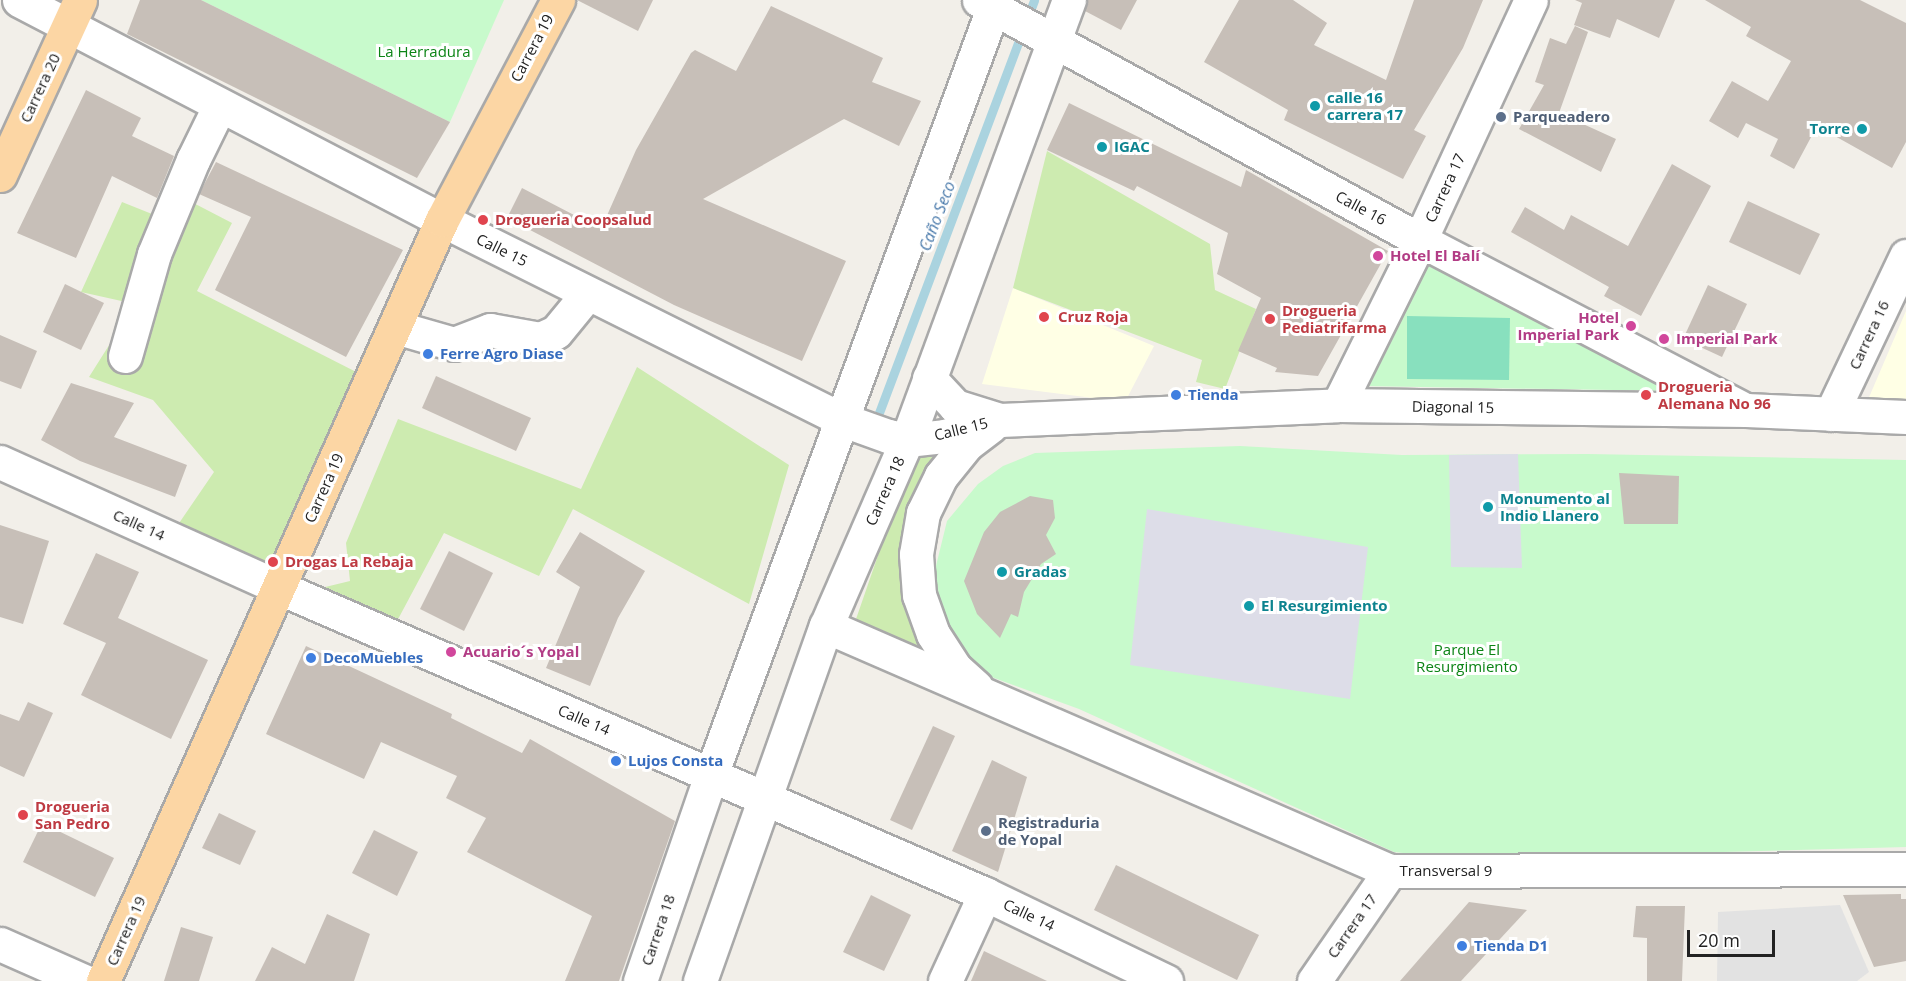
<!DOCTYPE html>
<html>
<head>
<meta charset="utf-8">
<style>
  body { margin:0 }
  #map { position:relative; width:1906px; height:981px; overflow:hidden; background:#f2efe9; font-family:"Open Sans",sans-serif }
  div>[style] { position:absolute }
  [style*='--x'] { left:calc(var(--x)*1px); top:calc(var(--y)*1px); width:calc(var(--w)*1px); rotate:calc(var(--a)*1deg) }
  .education>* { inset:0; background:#ffffe5 }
  .grass>* { inset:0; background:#cdebb0 }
  .park>* { inset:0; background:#c8facc }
  .pitch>* { inset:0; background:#88e0be }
  .parking>* { inset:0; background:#e2e2e2 }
  .plaza>* { inset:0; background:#dddde8 }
  .stream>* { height:9px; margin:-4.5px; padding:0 4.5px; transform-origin:4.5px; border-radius:4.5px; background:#aad3df }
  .building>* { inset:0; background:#c7bfb8 }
  .roads { filter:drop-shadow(2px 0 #a9a9a9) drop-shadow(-2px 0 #a9a9a9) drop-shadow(0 2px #a9a9a9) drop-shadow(0 -2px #a9a9a9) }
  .minor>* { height:33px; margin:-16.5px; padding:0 16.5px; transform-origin:16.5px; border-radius:16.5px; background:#fff }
  .major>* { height:33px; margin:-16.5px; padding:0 16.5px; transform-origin:16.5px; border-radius:16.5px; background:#fcd6a4 }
  .dots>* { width:16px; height:16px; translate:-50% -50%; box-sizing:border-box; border:3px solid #fff; border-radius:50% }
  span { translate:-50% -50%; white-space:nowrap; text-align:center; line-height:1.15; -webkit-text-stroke:6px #fff; paint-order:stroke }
  .street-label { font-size:15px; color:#222 }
  .park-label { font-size:15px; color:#0c8416 }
  .culture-label { font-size:15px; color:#0d838f; font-weight:700 }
  .left { translate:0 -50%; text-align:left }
  .right { translate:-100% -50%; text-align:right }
  .service-label { font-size:15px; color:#4e5e75; font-weight:700 }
  .health-label { font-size:15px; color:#be3a42; font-weight:700 }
  .hotel-label { font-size:15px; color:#b23c85; font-weight:700 }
  .shop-label { font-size:15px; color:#366cbe; font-weight:700 }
  .water-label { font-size:16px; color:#4a7aab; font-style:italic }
  .scale { position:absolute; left:1687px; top:930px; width:88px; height:27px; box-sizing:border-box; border:3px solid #222; border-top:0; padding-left:8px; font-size:18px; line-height:21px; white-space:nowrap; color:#222; -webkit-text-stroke:4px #fff; paint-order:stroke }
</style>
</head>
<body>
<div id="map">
  <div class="education">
    <div style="clip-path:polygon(1013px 288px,1154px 346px,1125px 402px,982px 384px)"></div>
    <div style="clip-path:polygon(1906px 311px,1906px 407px,1864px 409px)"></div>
  </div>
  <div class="grass">
    <div style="clip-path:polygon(1047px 151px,1210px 244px,1215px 290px,1256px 309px,1225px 389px,1196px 382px,1202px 360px,1013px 288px)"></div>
    <div style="clip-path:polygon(180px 196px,232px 223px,197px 291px,368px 378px,283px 577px,173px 532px,214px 472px,153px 400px,89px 377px,135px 304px,81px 292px,122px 202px,162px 218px)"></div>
    <div style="clip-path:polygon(637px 367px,789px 465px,749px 604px,573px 509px,539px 576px,444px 533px,396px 623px,317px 589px,350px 581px,346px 543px,398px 419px,581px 489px)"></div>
    <div style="clip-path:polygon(949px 442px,923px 473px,914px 495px,904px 597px,924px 652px,855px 622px,912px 457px)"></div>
  </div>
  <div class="park">
    <div style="clip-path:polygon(201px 0,504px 0,450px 122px)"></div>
    <div style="clip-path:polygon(1423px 256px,1673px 391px,1360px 386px)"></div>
    <div style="clip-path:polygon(1240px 446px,1402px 455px,1588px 454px,1906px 460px,1906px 847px,1458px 859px,1394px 852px,1079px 709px,986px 675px,968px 659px,942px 618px,935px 570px,947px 521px,978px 484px,1003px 466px,1035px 453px)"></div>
  </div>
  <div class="pitch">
    <div style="clip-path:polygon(1407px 316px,1510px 318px,1509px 380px,1407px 379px)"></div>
  </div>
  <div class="parking">
    <div style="clip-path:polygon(1840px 905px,1869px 972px,1857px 981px,1717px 981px,1718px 912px)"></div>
  </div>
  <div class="plaza">
    <div style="clip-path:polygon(1518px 454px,1522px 568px,1451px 567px,1449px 455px)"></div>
    <div style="clip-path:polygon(1147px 509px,1368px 547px,1350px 699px,1130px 665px)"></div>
  </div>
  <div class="stream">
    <div style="--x:874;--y:426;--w:455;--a:-69.4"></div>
  </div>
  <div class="building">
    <div style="clip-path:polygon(140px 0,201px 0,450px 122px,417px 178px,127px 34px)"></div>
    <div style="clip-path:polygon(577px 0,653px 0,638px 31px)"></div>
    <div style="clip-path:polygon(1087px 0,1137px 0,1121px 30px,1085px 11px)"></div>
    <div style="clip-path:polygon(1239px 0,1293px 0,1327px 23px,1314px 45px,1386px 80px,1414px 0,1483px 0,1463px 48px,1414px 130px,1426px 136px,1403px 179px,1284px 120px,1288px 110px,1204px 62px)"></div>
    <div style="clip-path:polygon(1575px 0,1675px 0,1659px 38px,1617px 19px,1610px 38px,1574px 25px,1582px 3px)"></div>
    <div style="clip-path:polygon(1705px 0,1860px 0,1906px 23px,1906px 142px,1892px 168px,1817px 126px,1794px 169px,1770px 156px,1778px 139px,1746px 123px,1738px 138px,1709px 121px,1732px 81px,1768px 101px,1791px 61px,1746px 36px,1751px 27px)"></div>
    <div style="clip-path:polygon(771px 6px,883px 58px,872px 82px,921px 101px,899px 146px,844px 119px,703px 199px,846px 261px,802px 361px,674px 305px,507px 218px,522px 188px,601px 229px,636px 150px,691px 53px,695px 50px,736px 71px)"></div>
    <div style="clip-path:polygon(1575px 26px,1588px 32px,1559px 113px,1616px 139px,1601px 172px,1519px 129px,1544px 85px,1535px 82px,1550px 38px,1566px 44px)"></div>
    <div style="clip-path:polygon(86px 90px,141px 118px,132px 136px,174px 156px,157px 198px,112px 176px,76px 258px,17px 233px)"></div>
    <div style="clip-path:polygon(1069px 103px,1241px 187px,1246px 170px,1388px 251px,1318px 376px,1275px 372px,1277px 368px,1238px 351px,1261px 298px,1217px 274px,1228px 233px,1137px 186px,1134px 191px,1047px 150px)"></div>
    <div style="clip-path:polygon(216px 162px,403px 250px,346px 357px,215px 290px,251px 217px,199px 194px)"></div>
    <div style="clip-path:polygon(1672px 164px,1711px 186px,1641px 316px,1604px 296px,1609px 287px,1511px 232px,1525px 207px,1564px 230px,1571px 215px,1628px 246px)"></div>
    <div style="clip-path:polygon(1748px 201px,1820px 234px,1800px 275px,1729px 242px)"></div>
    <div style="clip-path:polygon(65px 284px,104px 303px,81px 350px,43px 332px)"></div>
    <div style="clip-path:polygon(1708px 285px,1747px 304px,1722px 357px,1683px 339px)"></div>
    <div style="clip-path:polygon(0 335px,37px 351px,21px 389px,0 381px)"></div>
    <div style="clip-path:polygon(436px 376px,531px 418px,516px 451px,422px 408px)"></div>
    <div style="clip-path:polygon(71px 383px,134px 403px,114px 437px,187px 465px,175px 497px,80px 461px,41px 440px)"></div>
    <div style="clip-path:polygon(1619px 473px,1679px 476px,1678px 524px,1624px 524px)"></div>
    <div style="clip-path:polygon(1030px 496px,1053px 500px,1055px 518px,1046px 535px,1056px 554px,1041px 564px,1024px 592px,1018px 617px,1011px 614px,1000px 638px,977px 614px,964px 581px,984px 532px,1000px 512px)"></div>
    <div style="clip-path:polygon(0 525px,49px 541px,23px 624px,0 617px)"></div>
    <div style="clip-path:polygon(580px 532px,645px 571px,618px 618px,590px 686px,546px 668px,580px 587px,556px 572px)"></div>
    <div style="clip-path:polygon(449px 551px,493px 573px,464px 631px,420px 609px)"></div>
    <div style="clip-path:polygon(96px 553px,139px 572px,118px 618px,208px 660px,171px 739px,81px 695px,106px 643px,63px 624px)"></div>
    <div style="clip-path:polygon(306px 646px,452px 714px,451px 718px,522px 753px,530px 739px,675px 821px,619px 981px,565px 981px,592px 916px,467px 852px,486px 818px,446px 798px,457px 776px,381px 742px,364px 779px,266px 734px)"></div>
    <div style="clip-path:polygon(28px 702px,53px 713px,24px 777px,0 766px,0 714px,19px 721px)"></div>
    <div style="clip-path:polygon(933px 726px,955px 736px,912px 830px,890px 820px)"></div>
    <div style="clip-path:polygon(992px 760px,1027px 777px,998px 872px,952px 851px)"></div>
    <div style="clip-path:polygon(219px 813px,256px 831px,240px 865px,202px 848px)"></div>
    <div style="clip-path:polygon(42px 823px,114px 858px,95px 897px,23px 862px)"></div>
    <div style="clip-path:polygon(374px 830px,418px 852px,397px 896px,352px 873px)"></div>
    <div style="clip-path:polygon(1116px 865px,1259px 935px,1237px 980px,1094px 910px)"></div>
    <div style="clip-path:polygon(1901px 894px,1901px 899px,1906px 899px,1906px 961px,1874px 967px,1843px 895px)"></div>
    <div style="clip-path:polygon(871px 895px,911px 915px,884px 971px,843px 952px)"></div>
    <div style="clip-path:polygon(1469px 902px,1527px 910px,1461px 981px,1400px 981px)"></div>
    <div style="clip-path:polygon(1636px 906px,1685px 906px,1682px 981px,1647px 981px,1647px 938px,1633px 937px)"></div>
    <div style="clip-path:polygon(327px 914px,370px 934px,354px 981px,255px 981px,272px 947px,305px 964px)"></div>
    <div style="clip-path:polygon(181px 927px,213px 937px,199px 981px,164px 981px)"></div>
    <div style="clip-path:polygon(984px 951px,1047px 981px,971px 981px)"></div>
  </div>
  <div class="roads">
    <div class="minor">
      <div style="--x:19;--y:0;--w:477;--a:27.5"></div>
      <div style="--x:442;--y:220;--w:448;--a:26.5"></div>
      <div style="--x:843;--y:420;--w:48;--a:19.6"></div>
      <div style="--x:888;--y:436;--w:19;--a:12"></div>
      <div style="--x:907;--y:440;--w:37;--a:-6"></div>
      <div style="--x:944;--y:436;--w:58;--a:-15.9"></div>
      <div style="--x:1000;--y:420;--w:338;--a:-2.5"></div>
      <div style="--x:1338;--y:405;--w:408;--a:0.7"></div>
      <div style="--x:1746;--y:410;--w:160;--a:2.5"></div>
      <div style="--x:979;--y:0;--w:502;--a:28.56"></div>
      <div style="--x:1420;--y:240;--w:362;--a:27.6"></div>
      <div style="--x:395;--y:327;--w:61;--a:16.1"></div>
      <div style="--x:454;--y:344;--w:39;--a:-21"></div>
      <div style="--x:490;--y:330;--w:51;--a:10.2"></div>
      <div style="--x:540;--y:339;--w:17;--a:-24"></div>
      <div style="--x:556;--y:332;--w:50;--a:-50.6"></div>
      <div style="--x:125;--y:356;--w:106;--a:-74.1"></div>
      <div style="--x:154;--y:254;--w:102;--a:-67.5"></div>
      <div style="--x:193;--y:160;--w:61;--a:-63.9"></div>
      <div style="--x:929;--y:378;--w:38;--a:47"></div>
      <div style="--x:955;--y:406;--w:47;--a:17.3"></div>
      <div style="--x:1338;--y:405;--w:184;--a:-63.6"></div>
      <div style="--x:1420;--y:240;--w:264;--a:-65.2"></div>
      <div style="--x:1831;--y:414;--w:175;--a:-64.6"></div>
      <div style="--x:0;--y:462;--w:307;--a:24.2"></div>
      <div style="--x:280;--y:588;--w:769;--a:23.46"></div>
      <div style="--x:985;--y:894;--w:201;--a:25.7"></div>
      <div style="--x:826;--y:626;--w:615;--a:23.48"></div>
      <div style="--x:1390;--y:871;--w:516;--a:-0.22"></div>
      <div style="--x:976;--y:687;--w:28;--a:-138"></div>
      <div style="--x:955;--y:668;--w:40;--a:-122.9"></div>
      <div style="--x:933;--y:634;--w:41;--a:-109.7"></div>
      <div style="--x:919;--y:595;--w:41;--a:-94.2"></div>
      <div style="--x:916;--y:554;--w:42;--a:-80.3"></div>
      <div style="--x:923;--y:513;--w:41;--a:-64.1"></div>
      <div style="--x:941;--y:476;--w:41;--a:-50.9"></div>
      <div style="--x:967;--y:444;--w:30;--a:-37"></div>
      <div style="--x:0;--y:944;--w:92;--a:23.8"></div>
      <div style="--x:640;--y:981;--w:218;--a:-71"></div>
      <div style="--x:711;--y:775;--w:826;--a:-69.81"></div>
      <div style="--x:700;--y:981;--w:377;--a:-70.5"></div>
      <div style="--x:826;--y:626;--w:203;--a:-66.5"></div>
      <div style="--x:907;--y:440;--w:469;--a:-69.8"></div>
      <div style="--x:945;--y:981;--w:96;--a:-65.3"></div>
      <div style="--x:1314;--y:981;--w:134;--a:-55.4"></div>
    </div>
    <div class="major">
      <div style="--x:0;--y:175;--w:192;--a:-65.4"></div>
      <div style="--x:103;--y:981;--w:833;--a:-65.99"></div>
      <div style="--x:442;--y:220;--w:249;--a:-62.2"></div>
    </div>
  </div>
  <div class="dots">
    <div style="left:1315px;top:106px;background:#0f9aa8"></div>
    <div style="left:1501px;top:117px;background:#5c6f8a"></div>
    <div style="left:1862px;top:129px;background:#0f9aa8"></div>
    <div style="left:1102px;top:147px;background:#0f9aa8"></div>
    <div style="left:483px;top:220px;background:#e0444e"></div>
    <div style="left:1378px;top:256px;background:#d1479c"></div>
    <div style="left:1044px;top:317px;background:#e0444e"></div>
    <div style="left:1270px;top:319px;background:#e0444e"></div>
    <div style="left:1631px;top:326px;background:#d1479c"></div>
    <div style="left:1664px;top:339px;background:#d1479c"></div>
    <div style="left:428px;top:354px;background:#3f7fe0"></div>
    <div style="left:1176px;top:395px;background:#3f7fe0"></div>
    <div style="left:1646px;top:395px;background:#e0444e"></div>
    <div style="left:1488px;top:507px;background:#0f9aa8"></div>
    <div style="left:273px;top:562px;background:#e0444e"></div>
    <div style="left:1002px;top:572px;background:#0f9aa8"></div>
    <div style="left:1249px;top:606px;background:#0f9aa8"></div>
    <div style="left:451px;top:652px;background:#d1479c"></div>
    <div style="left:311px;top:658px;background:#3f7fe0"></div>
    <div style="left:616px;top:761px;background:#3f7fe0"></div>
    <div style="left:23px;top:815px;background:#e0444e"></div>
    <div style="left:986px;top:831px;background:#5c6f8a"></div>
    <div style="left:1462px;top:946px;background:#3f7fe0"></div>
  </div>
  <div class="street-label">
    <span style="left:532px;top:48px;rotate:-62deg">Carrera 19</span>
    <span style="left:40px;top:88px;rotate:-65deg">Carrera 20</span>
    <span style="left:1445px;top:188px;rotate:-65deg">Carrera 17</span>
    <span style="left:1361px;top:208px;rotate:28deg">Calle 16</span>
    <span style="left:502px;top:250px;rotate:26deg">Calle 15</span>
    <span style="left:1869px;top:335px;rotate:-65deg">Carrera 16</span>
    <span style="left:1453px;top:407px;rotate:1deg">Diagonal 15</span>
    <span style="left:961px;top:429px;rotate:-14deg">Calle 15</span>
    <span style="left:324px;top:488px;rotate:-66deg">Carrera 19</span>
    <span style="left:885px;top:491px;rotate:-66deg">Carrera 18</span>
    <span style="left:139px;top:525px;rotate:24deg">Calle 14</span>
    <span style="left:584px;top:720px;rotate:23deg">Calle 14</span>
    <span style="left:1446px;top:871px">Transversal 9</span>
    <span style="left:1029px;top:915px;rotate:25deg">Calle 14</span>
    <span style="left:1352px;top:926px;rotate:-55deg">Carrera 17</span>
    <span style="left:658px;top:930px;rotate:-71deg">Carrera 18</span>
    <span style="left:126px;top:931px;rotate:-66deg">Carrera 19</span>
  </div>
  <div class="park-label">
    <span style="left:424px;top:52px">La Herradura</span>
    <span style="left:1467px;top:658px">Parque El<br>Resurgimiento</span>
  </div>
  <div class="culture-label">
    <span class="left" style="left:1327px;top:106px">calle 16<br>carrera 17</span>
    <span class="right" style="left:1850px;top:129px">Torre</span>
    <span class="left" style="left:1114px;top:147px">IGAC</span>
    <span class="left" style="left:1500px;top:507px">Monumento al<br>Indio Llanero</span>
    <span class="left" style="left:1014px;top:572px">Gradas</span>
    <span class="left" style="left:1261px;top:606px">El Resurgimiento</span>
  </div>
  <div class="service-label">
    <span class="left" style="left:1513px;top:117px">Parqueadero</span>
    <span class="left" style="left:998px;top:831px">Registraduria<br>de Yopal</span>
  </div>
  <div class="health-label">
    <span class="left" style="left:495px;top:220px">Drogueria Coopsalud</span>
    <span class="left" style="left:1282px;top:319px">Drogueria<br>Pediatrifarma</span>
    <span class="left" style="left:1058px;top:317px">Cruz Roja</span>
    <span class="left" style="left:1658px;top:395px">Drogueria<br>Alemana No 96</span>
    <span class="left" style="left:285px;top:562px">Drogas La Rebaja</span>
    <span class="left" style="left:35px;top:815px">Drogueria<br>San Pedro</span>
  </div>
  <div class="hotel-label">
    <span class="left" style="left:1390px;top:256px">Hotel El Balí</span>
    <span class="right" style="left:1619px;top:326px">Hotel<br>Imperial Park</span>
    <span class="left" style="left:1676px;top:339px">Imperial Park</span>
    <span class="left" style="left:463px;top:652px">Acuario´s Yopal</span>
  </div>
  <div class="shop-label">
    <span class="left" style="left:440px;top:354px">Ferre Agro Diase</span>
    <span class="left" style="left:1188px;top:395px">Tienda</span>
    <span class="left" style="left:323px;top:658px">DecoMuebles</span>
    <span class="left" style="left:628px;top:761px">Lujos Consta</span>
    <span class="left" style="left:1474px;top:946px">Tienda D1</span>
  </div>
  <div class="water-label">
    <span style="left:937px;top:216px;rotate:-69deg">Caño Seco</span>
  </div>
  <div class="scale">20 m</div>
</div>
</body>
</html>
